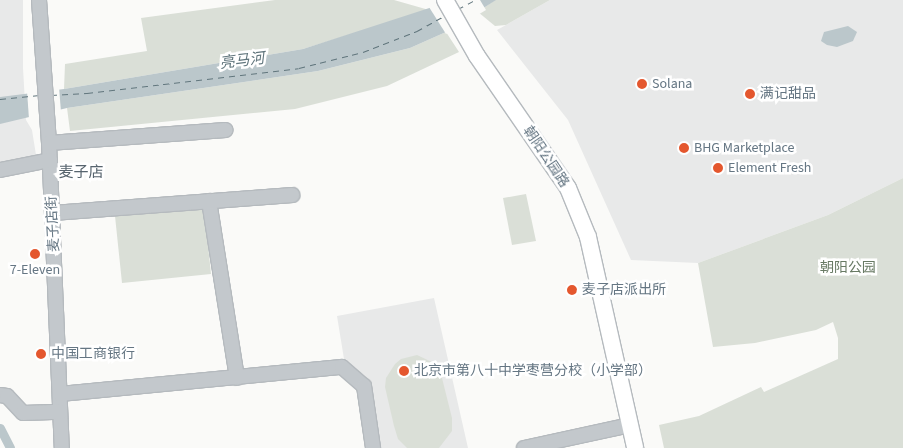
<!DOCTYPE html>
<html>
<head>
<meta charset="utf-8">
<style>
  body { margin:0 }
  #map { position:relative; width:903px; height:448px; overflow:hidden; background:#fafaf8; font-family:"Source Sans 3","Noto Sans SC",sans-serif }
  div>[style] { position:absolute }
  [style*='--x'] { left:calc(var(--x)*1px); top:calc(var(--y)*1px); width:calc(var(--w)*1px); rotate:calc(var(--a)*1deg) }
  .built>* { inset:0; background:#e8e9e9 }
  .green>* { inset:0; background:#dadfd7 }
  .water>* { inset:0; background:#bbc7cb }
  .pier>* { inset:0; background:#fafaf8 }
  .canal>* { height:9px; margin:-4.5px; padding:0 4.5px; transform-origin:4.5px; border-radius:4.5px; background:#bbc7cb }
  .ferry>* { height:1px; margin-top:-0.5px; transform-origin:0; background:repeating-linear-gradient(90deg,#60757c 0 6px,transparent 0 11px) }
  .roads { filter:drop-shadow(1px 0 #b5babe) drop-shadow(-1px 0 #b5babe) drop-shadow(0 1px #b5babe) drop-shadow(0 -1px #b5babe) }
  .minor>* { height:14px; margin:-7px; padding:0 7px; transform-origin:7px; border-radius:7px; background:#c3c8cc }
  .major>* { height:16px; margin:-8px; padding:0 8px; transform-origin:8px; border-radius:8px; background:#fff }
  .dots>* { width:14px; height:14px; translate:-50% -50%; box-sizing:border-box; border:2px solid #fff; border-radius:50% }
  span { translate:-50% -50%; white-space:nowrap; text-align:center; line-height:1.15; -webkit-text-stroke:5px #fff; paint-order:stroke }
  .poi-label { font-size:14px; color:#657683 }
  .left { translate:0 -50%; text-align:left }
  .street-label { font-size:14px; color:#657683 }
  .park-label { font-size:14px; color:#687a64 }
  .water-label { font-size:15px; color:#60757c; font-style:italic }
  .neighbourhood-label { font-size:15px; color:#57646e }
</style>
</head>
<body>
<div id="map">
  <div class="built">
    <div style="clip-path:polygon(0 0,23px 0,23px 68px,26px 120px,32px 130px,36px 155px,0 163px)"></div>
    <div style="clip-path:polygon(550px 0,903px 0,903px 178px,828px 215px,698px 263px,631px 260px,568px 120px,497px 30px)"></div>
    <div style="clip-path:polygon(434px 298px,468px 448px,381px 448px,369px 382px,344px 359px,337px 316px)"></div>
  </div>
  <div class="green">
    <div style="clip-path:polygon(275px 0,394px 0,429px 10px,303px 49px,64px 89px,65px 64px,147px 51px,141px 18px)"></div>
    <div style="clip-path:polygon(495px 0,550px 0,506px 25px,495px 26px,478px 12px)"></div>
    <div style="clip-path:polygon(446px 32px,459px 52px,387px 86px,295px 109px,70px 131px,67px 108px,318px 71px,410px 48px)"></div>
    <div style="clip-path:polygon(903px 178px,903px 448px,664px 448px,659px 425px,699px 416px,761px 387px,764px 392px,838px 359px,838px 338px,833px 322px,816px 330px,755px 343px,713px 347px,698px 263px,828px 215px)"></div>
    <div style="clip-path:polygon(526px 194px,536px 241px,512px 245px,503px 198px)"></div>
    <div style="clip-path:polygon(204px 207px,211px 274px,122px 283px,115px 216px)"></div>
    <div style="clip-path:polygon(417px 355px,434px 363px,441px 374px,452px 418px,452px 431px,439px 448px,407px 448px,398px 439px,394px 426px,385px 387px,386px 378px,395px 364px,401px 359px)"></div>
  </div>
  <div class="water">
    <div style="clip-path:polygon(454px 0,496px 0,446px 32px,410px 48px,318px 71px,67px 108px,0 124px,0 97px,64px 89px,303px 49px)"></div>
    <div style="clip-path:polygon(848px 26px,857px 32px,853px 41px,837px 47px,827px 45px,821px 41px,824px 32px)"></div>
  </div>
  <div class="pier">
    <div style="clip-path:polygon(447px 0,480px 0,486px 10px,446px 34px,429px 7px)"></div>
    <div style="clip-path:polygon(59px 87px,61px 112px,29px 119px,27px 91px)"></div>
  </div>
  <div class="canal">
    <div style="--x:0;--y:428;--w:22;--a:63"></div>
  </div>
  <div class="ferry">
    <div style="--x:458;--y:9;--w:19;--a:-28"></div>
    <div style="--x:51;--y:95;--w:36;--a:-3"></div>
    <div style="--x:87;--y:93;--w:213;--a:-6.7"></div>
    <div style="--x:299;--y:68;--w:66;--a:-14"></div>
    <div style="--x:363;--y:52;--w:58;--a:-21.3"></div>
    <div style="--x:417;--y:31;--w:33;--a:-29"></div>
    <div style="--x:0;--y:99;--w:40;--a:-5.7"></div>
  </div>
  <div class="roads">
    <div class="minor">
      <div style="--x:39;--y:0;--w:143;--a:86"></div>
      <div style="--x:49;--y:143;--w:305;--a:87.6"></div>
      <div style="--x:49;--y:143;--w:177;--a:-4.2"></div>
      <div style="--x:0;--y:170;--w:51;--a:-11.3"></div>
      <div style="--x:209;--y:201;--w:179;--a:81"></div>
      <div style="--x:53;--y:213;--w:240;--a:-4.3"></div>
      <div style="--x:60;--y:394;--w:283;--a:-5.5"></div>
      <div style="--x:342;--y:367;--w:29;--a:41"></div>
      <div style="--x:364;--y:386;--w:63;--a:81.7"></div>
      <div style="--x:0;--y:395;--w:7;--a:8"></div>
      <div style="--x:7;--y:396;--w:23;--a:47"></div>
      <div style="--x:23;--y:413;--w:37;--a:-2"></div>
      <div style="--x:524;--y:448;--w:108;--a:-12.2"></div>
    </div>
    <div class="major">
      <div style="--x:445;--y:0;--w:64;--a:60.3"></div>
      <div style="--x:477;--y:56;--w:160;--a:55.4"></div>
      <div style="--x:568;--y:188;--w:53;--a:67.8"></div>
      <div style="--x:588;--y:237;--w:216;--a:77.4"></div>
    </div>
  </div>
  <div class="dots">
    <div style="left:642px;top:84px;background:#e4572e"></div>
    <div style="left:750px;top:94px;background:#e4572e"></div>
    <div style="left:684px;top:148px;background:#e4572e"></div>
    <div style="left:718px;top:168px;background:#e4572e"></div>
    <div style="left:35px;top:254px;background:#e4572e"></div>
    <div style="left:572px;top:290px;background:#e4572e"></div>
    <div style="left:41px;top:354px;background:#e4572e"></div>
    <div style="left:404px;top:371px;background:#e4572e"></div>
  </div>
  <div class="poi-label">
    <span class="left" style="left:652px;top:84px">Solana</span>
    <span class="left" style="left:760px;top:94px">满记甜品</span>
    <span class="left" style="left:694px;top:148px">BHG Marketplace</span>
    <span class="left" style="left:728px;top:168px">Element Fresh</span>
    <span style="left:35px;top:270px">7-Eleven</span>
    <span class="left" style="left:582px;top:290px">麦子店派出所</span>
    <span class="left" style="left:51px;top:354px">中国工商银行</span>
    <span class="left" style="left:414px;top:371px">北京市第八十中学枣营分校（小学部）</span>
  </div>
  <div class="street-label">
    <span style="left:546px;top:157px;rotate:56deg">朝阳公园路</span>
    <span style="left:53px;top:224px;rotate:-93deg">麦子店街</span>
  </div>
  <div class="park-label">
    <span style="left:848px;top:268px">朝阳公园</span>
  </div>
  <div class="water-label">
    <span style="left:242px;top:61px;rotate:-7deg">亮马河</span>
  </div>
  <div class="neighbourhood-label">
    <span style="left:81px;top:173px">麦子店</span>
  </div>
</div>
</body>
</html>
